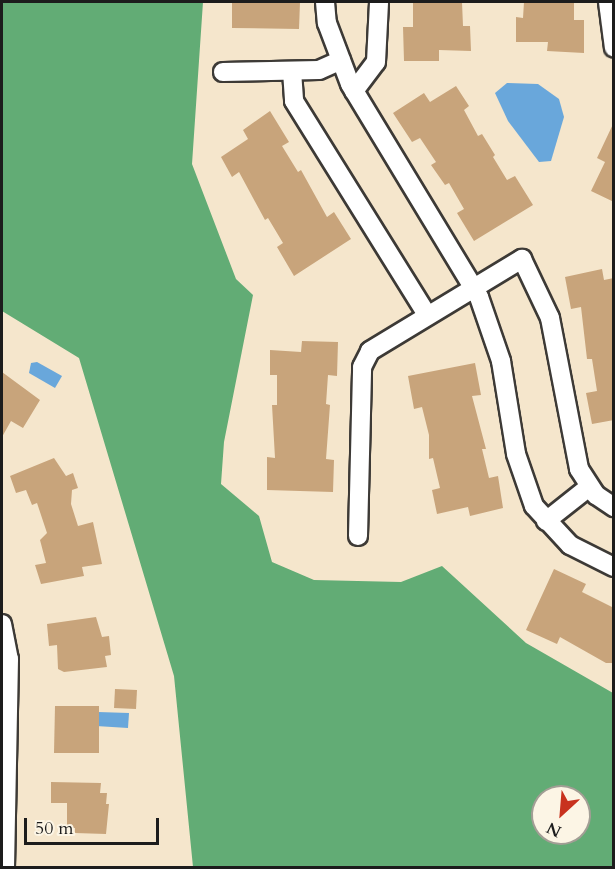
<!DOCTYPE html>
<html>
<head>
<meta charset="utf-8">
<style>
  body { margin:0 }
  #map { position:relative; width:615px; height:869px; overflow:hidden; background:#f5e6cc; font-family:Cardo,serif }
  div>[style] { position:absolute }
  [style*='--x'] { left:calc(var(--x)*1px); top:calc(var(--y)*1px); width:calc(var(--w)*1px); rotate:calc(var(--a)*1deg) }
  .forest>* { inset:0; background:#62ac75 }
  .water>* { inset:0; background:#69a7db }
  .building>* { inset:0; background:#c8a47b }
  .roads { filter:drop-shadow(2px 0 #3d3a36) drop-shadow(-2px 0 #3d3a36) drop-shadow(0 2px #3d3a36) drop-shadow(0 -2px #3d3a36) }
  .minor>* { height:18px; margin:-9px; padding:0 9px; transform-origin:9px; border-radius:9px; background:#fff }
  span { translate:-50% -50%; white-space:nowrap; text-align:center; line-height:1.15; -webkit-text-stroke:4.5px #fcf5e5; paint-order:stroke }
  .frame { position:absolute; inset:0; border:3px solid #1c1c1c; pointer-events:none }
  .north { position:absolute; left:531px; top:785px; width:60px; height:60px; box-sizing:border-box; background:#fcf5e5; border:2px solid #a29e95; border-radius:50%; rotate:206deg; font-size:16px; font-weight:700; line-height:24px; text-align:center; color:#1c1c1c }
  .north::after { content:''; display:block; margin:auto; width:21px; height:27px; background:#c8321e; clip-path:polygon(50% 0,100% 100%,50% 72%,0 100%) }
  .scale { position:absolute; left:24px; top:818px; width:135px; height:27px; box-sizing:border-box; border:3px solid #1c1c1c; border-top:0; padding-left:8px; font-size:18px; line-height:21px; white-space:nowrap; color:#1c1c1c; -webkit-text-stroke:4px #fcf5e5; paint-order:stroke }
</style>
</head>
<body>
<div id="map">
  <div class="forest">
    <div style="clip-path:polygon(evenodd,2px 2px,203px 2px,192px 164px,236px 279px,253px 295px,224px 442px,221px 484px,259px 516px,272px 562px,314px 580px,401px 582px,442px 566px,526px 643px,613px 693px,613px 867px,193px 867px,174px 676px,79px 358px,2px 311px,2px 2px,543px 797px,579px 797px,579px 833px,543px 833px,543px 797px)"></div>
  </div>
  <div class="water">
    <div style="clip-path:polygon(507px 83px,538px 84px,559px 99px,564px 117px,551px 161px,539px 162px,508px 121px,495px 93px)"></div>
    <div style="clip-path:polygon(37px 362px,62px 376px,55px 388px,29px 373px,31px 363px)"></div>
    <div style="clip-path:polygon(98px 712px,129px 713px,128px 728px,96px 726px)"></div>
  </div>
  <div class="building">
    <div style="clip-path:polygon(232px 2px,300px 2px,299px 29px,232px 28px)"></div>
    <div style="clip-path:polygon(413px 2px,462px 2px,463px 26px,470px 26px,471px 51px,439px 50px,439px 61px,404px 61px,403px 27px,413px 27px)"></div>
    <div style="clip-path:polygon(524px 2px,574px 2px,574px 20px,584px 20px,584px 53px,547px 51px,548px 42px,516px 42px,516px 17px,523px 18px)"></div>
    <div style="clip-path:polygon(456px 86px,469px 106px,464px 110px,478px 136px,482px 134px,495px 155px,493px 157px,507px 180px,515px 176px,533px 205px,474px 241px,457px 213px,464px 209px,449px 183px,445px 185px,431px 165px,436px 162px,420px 138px,412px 142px,393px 113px,424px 93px,430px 102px)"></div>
    <div style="clip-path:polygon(270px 111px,289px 142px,282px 146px,298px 172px,301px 170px,327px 217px,334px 212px,351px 239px,294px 276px,277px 247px,283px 243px,268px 218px,265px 220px,239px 172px,232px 177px,221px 157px,248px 139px,243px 130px)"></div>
    <div style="clip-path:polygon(614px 122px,614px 202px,591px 191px,605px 162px,597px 158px)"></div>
    <div style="clip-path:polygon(602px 269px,604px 280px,614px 278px,614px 420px,592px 424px,586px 393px,597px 391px,592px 359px,587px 359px,581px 307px,571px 309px,565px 277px)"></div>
    <div style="clip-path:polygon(302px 341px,338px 342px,337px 376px,328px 375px,326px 404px,330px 405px,326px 459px,334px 460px,333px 492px,267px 490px,267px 457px,275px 458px,272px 405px,277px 405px,277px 375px,270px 375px,270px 350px,301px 352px)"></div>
    <div style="clip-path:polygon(475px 363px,481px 395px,472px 396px,486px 449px,482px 449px,489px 478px,498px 476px,503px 508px,470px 516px,468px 507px,437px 514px,432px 490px,440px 488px,433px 458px,429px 459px,429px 435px,422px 407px,414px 409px,408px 376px)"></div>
    <div style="clip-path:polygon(2px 372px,40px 400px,23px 428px,11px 421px,2px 437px)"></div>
    <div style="clip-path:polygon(54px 458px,66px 476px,73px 473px,78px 488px,72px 490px,71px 504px,78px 526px,93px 522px,102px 564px,82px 567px,84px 576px,41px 584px,35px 565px,46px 563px,40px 540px,47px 533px,37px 503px,32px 505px,26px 490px,16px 493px,10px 476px)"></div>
    <div style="clip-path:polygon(554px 569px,586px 584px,582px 592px,614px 608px,614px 663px,606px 663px,560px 637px,557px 644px,526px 630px)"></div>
    <div style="clip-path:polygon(96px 617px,102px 637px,109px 636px,111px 655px,105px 656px,107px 667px,64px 672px,58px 669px,57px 645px,49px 646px,47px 624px)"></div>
    <div style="clip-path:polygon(115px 689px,137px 690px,136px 709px,114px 708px)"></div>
    <div style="clip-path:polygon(55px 706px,99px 706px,99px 753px,54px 753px)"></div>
    <div style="clip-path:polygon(51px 782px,101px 783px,100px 793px,107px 793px,106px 804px,109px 804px,106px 834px,75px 833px,75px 828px,67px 828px,67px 803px,51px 803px)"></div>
  </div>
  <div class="roads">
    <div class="minor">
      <div style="--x:325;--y:2;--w:21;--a:85"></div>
      <div style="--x:327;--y:23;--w:65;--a:69.3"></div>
      <div style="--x:350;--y:84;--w:249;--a:58.8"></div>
      <div style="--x:479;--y:297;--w:68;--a:71"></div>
      <div style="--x:501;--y:361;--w:94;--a:80.8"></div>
      <div style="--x:516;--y:454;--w:55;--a:70.9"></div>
      <div style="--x:534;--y:506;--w:53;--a:47.3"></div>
      <div style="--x:570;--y:545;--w:49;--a:26.6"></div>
      <div style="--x:608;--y:2;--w:46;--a:82.6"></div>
      <div style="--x:292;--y:71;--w:30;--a:86"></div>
      <div style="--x:294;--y:101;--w:252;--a:58.1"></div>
      <div style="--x:223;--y:72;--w:96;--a:-1.2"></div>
      <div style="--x:319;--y:70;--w:24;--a:-24"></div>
      <div style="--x:354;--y:91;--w:36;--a:-53"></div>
      <div style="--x:376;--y:62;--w:60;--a:-87.1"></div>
      <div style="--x:546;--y:521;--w:55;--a:-38.3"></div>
      <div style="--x:358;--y:536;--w:169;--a:-88.6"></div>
      <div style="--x:362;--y:367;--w:18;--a:-63"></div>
      <div style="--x:370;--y:351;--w:178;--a:-31.2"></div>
      <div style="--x:522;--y:259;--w:65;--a:64.6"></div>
      <div style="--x:550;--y:318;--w:154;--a:79.1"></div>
      <div style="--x:579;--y:469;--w:31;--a:57"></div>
      <div style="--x:596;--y:495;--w:22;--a:34"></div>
      <div style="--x:2;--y:624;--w:36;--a:79"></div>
      <div style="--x:9;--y:659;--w:209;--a:91.1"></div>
    </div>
  </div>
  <div class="frame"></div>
  <div class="north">N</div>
  <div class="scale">50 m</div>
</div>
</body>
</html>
